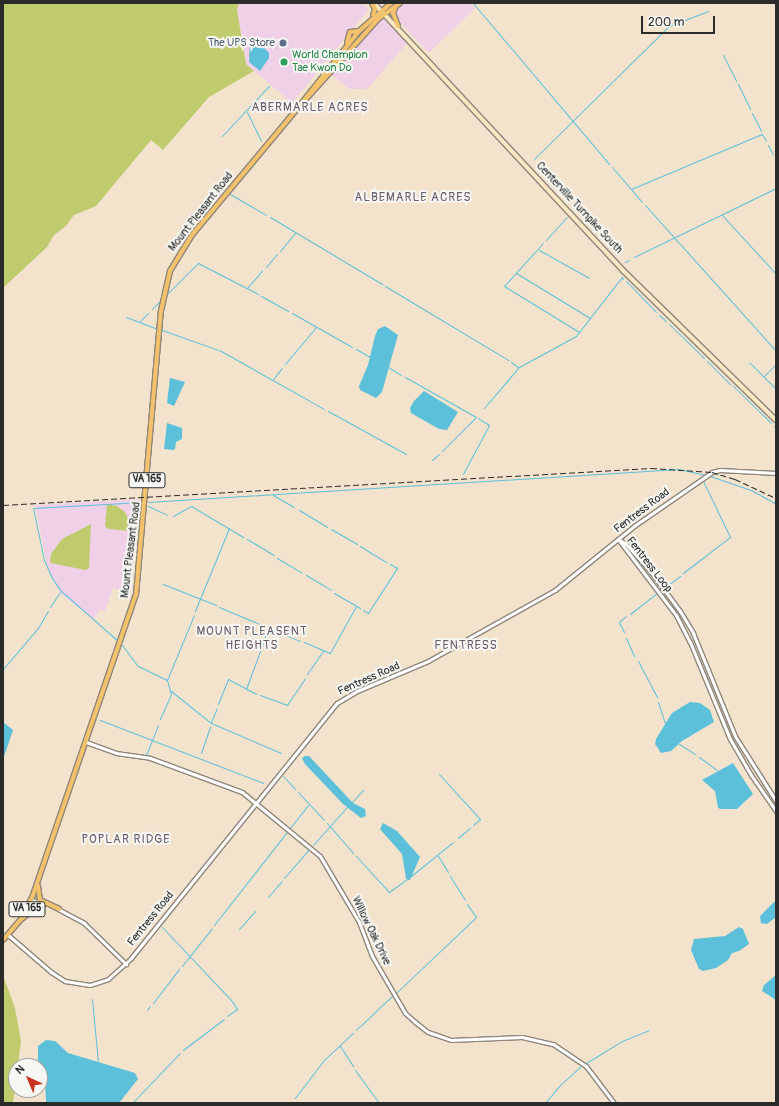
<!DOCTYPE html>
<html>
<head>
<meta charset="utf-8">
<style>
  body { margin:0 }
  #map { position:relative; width:779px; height:1106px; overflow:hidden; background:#f3e3cd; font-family:Pangolin,sans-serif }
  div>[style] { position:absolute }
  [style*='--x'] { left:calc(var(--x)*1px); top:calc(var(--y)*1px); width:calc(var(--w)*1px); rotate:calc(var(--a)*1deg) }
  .built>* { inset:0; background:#efd0e7 }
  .green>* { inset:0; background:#bfcb6d }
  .water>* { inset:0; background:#5cc0da }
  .stream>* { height:1px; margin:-0.5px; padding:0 0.5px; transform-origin:0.5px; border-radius:0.5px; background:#5cc0da }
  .roads { filter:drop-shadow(1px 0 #8f877c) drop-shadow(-1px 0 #8f877c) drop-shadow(0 1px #8f877c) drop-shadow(0 -1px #8f877c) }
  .tertiary>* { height:3px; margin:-1.5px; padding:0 1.5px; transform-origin:1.5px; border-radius:1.5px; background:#fff }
  .secondary>* { height:3.5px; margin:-1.75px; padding:0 1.75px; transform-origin:1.75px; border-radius:1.75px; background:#fae7c3 }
  .trunk>* { height:4px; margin:-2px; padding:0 2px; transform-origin:2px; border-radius:2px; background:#f3c26a }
  .rail>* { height:1px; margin-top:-0.5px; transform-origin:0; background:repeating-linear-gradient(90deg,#2b2b2b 0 6px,transparent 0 9px) }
  .dots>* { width:11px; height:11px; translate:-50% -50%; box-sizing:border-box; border:2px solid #f6f6f2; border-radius:50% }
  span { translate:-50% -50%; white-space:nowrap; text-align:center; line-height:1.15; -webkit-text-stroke:4px #f6f6f2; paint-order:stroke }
  .shield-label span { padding:1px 3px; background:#f6f6f2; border:1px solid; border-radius:3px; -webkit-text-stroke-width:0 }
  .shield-label { font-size:10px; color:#2b2b2b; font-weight:700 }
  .service-label { font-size:11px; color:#4e5e75 }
  .right { translate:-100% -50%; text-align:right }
  .leisure-label { font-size:11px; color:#27864d }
  .left { translate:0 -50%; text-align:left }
  .street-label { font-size:11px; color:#2b2b2b }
  .neighbourhood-label { font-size:12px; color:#685b6a; letter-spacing:1px }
  .frame { position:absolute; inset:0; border:4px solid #2b2b2b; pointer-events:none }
  .north { position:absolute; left:8px; top:1058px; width:40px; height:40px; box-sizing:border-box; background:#f6f6f2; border:1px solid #a5a5a2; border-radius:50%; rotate:316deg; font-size:11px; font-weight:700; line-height:16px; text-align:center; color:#2b2b2b }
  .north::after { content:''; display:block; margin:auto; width:14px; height:18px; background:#c8321e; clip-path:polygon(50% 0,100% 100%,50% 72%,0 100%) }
  .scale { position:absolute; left:641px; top:16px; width:74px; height:18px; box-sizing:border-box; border:2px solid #2b2b2b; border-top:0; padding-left:5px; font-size:12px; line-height:14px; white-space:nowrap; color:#2b2b2b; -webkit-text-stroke:3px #f6f6f2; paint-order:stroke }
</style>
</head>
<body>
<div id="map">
  <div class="built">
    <div style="clip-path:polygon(239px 3px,362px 3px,369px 9px,292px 103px,246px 64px,237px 10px)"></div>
    <div style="clip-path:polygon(404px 3px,470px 3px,475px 8px,429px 53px,394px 16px,396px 8px)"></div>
    <div style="clip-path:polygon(382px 19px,387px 20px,408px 42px,367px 89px,349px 89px,332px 75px)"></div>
    <div style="clip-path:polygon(139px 499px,131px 592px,113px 588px,105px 611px,100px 609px,94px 619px,60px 593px,48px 570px,35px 505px)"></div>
  </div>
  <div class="green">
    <div style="clip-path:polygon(3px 3px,239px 3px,237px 10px,246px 64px,254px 71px,209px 97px,163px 150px,151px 140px,96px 206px,74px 215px,66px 226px,54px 235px,47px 247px,3px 288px)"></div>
    <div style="clip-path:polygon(107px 504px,117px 506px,125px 512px,130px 523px,130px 531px,108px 529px,105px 526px)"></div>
    <div style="clip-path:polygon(91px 524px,89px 568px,86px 570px,50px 563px,51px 554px,62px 539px)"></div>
    <div style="clip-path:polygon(3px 975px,15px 1008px,21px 1041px,13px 1103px,3px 1103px)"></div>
  </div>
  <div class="water">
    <div style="clip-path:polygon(250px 40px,263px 47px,269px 53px,269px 58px,260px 71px,249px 62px)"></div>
    <div style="clip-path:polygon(385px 326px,398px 335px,382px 392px,376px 398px,360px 390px,359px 386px,368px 365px,375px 336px,378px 329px)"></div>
    <div style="clip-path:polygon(170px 378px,185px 382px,174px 406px,167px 403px)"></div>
    <div style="clip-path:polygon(424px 391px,458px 412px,447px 430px,439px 429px,411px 413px,410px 408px,414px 401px)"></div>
    <div style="clip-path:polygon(167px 423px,182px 428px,182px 439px,176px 442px,175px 449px,173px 450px,164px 449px)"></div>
    <div style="clip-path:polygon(690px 702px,700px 703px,710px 710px,714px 722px,682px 741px,671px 751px,661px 753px,655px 744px,656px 739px,672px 713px)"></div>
    <div style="clip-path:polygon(3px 722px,13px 730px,3px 760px)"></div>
    <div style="clip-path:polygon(305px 756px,309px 756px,353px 803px,365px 809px,366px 816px,361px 818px,343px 804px,305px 764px,302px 758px)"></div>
    <div style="clip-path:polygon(733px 763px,753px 794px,737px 809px,721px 809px,718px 808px,715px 791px,702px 780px)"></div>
    <div style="clip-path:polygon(383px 823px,397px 831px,420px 857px,410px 880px,406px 879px,402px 854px,380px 829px)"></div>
    <div style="clip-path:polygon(776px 900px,776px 917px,767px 924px,761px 923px,760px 916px)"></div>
    <div style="clip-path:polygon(739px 927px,743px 929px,749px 944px,739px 951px,732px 953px,728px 960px,716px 968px,703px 971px,699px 969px,691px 950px,694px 939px,725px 936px)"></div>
    <div style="clip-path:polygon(776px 975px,776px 1000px,762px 991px,764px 985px)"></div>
    <div style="clip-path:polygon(46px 1040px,55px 1041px,68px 1053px,135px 1073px,138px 1079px,119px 1103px,46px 1103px,45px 1079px,38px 1064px,38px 1046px)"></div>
  </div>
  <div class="stream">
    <div style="--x:473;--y:3;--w:211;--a:49.8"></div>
    <div style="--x:723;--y:55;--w:29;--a:63"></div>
    <div style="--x:738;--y:84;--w:28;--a:64"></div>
    <div style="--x:247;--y:112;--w:32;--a:64"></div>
    <div style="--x:752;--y:113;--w:20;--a:63"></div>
    <div style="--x:762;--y:134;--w:8;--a:60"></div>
    <div style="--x:222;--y:136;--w:69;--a:-46.8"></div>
    <div style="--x:768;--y:145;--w:11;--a:63"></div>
    <div style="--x:775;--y:158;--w:3;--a:72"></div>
    <div style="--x:534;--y:159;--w:190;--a:-44.6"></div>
    <div style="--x:669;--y:26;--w:42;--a:-21"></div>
    <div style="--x:612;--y:167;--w:46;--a:49.4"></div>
    <div style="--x:631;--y:189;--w:142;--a:-22.8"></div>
    <div style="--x:230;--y:194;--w:42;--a:30.3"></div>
    <div style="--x:645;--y:205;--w:196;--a:48.1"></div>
    <div style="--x:722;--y:215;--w:80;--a:47.5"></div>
    <div style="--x:270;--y:217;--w:131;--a:30.9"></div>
    <div style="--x:546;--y:240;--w:31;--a:-48"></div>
    <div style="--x:543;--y:243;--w:58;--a:132.2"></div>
    <div style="--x:504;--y:286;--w:88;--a:31.5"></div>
    <div style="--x:539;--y:250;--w:57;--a:29.2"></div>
    <div style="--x:280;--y:251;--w:23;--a:-50"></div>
    <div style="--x:634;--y:257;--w:158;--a:-25.9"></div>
    <div style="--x:625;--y:262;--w:4;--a:-27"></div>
    <div style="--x:266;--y:267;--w:17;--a:-50"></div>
    <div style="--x:516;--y:273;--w:87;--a:31.3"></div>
    <div style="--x:626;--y:281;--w:43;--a:45.9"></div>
    <div style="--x:385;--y:286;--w:144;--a:31"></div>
    <div style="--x:247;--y:288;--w:23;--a:-49"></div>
    <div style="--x:167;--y:294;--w:44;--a:-45"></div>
    <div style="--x:198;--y:263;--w:68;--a:27.3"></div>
    <div style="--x:261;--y:296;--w:31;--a:29"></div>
    <div style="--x:152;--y:309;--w:11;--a:-45"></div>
    <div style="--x:292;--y:313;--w:69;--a:29.5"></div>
    <div style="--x:659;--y:315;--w:9;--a:41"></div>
    <div style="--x:126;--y:317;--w:33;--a:21"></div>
    <div style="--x:139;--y:322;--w:13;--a:-45"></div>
    <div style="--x:669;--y:324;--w:49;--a:44.2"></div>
    <div style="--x:162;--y:330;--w:63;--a:19.6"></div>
    <div style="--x:221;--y:351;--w:118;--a:29.4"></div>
    <div style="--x:356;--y:349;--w:16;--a:30"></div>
    <div style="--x:707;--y:361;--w:33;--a:45"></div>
    <div style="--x:511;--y:362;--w:9;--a:36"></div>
    <div style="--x:749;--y:362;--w:38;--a:45"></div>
    <div style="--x:285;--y:364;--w:48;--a:-50"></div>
    <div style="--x:388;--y:367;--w:15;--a:32"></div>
    <div style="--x:764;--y:376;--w:17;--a:-45"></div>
    <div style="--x:405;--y:377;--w:81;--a:29.4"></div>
    <div style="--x:273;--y:379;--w:14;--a:-51"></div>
    <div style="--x:733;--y:386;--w:53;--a:44.2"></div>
    <div style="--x:484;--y:408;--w:54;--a:-49.5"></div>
    <div style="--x:519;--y:367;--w:65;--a:-28.5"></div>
    <div style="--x:576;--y:336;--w:75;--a:-52.1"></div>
    <div style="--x:622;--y:277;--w:2;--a:63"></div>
    <div style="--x:328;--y:411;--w:89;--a:28.9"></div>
    <div style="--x:774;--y:426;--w:3;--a:45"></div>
    <div style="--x:442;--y:451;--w:48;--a:-45"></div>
    <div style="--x:432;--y:460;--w:9;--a:-41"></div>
    <div style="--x:463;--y:474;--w:55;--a:-62"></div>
    <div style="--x:489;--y:425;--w:13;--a:-148"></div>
    <div style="--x:710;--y:476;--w:43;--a:18.9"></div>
    <div style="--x:751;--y:490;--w:29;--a:29"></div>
    <div style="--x:273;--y:495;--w:24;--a:30"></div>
    <div style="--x:148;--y:502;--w:532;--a:-3.56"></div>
    <div style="--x:679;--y:469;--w:28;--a:13"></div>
    <div style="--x:148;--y:506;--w:21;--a:25"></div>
    <div style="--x:299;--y:510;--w:33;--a:31"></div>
    <div style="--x:173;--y:516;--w:21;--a:-29"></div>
    <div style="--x:191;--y:506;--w:61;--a:30.8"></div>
    <div style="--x:331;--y:529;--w:30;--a:30"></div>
    <div style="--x:247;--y:539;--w:31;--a:31"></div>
    <div style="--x:360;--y:546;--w:31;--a:32"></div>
    <div style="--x:277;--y:558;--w:29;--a:31"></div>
    <div style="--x:683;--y:573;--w:59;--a:-37.5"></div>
    <div style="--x:730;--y:537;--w:62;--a:-115.7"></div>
    <div style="--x:306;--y:575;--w:29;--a:31"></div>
    <div style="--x:163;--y:584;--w:57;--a:21.6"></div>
    <div style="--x:665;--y:587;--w:19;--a:-36"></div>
    <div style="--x:334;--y:593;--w:30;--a:30"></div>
    <div style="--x:50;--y:607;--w:18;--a:-56"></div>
    <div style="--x:219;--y:607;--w:88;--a:22.8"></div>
    <div style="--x:363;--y:610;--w:6;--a:31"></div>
    <div style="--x:368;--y:613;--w:54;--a:-57.2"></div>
    <div style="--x:397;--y:568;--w:8;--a:-150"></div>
    <div style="--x:195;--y:611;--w:90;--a:-67.7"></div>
    <div style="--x:630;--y:614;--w:36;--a:-38"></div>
    <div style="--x:624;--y:632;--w:11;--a:-117"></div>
    <div style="--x:619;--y:622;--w:9;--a:-41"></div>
    <div style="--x:626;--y:638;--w:20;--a:66"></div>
    <div style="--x:264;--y:639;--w:12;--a:-66"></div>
    <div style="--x:118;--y:641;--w:76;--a:-138.7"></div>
    <div style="--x:61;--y:591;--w:16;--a:-125"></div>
    <div style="--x:52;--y:578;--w:20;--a:-114"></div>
    <div style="--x:44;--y:560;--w:53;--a:-101.9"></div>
    <div style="--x:33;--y:508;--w:110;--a:-3.1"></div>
    <div style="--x:304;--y:642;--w:28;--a:23"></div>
    <div style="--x:330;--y:653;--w:54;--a:-61"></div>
    <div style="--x:122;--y:645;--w:26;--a:53"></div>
    <div style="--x:138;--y:666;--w:32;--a:26"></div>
    <div style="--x:638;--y:661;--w:41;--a:62.2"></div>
    <div style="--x:3;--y:669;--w:54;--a:-49.5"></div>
    <div style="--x:38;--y:628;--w:20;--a:-60"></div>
    <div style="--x:307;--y:674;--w:28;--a:-55"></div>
    <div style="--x:246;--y:689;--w:49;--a:-69.7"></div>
    <div style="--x:171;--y:691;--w:51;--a:38.7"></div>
    <div style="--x:211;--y:723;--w:76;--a:23.2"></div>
    <div style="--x:260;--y:695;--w:29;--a:20"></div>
    <div style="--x:287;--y:705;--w:32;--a:-56"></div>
    <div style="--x:658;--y:702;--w:22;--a:72"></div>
    <div style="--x:218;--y:704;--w:27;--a:-68"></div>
    <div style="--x:228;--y:679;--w:32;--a:28"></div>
    <div style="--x:160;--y:719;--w:27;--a:-66"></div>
    <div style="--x:171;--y:694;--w:15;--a:-106"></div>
    <div style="--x:167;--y:680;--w:70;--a:-67.4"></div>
    <div style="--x:100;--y:720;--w:175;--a:21.1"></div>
    <div style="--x:211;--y:722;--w:15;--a:-67"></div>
    <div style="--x:679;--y:744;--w:19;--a:32"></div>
    <div style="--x:201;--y:753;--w:28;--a:-71"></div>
    <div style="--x:146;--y:755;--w:32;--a:-68"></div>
    <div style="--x:699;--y:757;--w:22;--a:36"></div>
    <div style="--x:439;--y:774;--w:61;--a:47.7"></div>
    <div style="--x:480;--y:819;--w:9;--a:139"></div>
    <div style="--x:283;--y:776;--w:18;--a:47"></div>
    <div style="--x:298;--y:792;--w:38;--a:47"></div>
    <div style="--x:351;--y:803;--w:18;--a:-47"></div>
    <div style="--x:327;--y:823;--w:40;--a:49"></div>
    <div style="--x:290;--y:828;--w:29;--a:-52"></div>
    <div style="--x:458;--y:838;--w:16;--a:-40"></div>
    <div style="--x:313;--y:845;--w:51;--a:-48.2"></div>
    <div style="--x:356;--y:856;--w:49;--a:47.5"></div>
    <div style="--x:389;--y:892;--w:22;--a:-36"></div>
    <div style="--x:438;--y:856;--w:19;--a:58"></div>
    <div style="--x:411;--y:876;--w:54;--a:-39"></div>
    <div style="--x:450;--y:876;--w:28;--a:58"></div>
    <div style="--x:284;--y:878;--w:38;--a:-49"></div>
    <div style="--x:268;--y:897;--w:21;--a:-49"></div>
    <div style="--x:214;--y:925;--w:118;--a:-51.9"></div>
    <div style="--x:162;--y:927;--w:100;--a:46.6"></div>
    <div style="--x:231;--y:1000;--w:11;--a:56"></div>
    <div style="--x:237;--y:1009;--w:12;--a:145"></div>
    <div style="--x:239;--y:929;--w:24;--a:-48"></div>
    <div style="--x:182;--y:966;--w:48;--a:-51.7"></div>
    <div style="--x:396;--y:993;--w:110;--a:-43.5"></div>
    <div style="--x:476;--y:917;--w:16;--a:-125"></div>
    <div style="--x:92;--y:999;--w:63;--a:84.6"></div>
    <div style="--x:153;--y:1003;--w:43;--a:-52.6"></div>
    <div style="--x:147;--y:1010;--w:5;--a:-53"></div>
    <div style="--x:356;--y:1030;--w:50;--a:-43.4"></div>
    <div style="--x:340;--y:1046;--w:24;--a:57"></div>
    <div style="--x:183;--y:1050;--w:51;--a:-37.1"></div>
    <div style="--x:586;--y:1063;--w:42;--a:-31.4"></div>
    <div style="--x:622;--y:1041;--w:29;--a:-22"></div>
    <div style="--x:355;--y:1070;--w:41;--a:54"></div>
    <div style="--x:295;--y:1098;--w:48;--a:-52.7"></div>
    <div style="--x:324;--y:1060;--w:40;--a:-43"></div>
    <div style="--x:132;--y:1103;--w:69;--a:-46.2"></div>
    <div style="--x:291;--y:1103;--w:1;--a:-45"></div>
    <div style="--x:545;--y:1103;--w:23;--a:-50"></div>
    <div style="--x:560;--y:1085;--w:30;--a:-42"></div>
  </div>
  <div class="roads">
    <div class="tertiary">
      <div style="--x:618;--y:539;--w:96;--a:52.7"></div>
      <div style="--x:676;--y:615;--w:30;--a:63"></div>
      <div style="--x:690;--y:642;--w:105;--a:67.6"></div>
      <div style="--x:730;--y:739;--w:42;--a:59.7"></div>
      <div style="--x:751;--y:775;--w:44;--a:55.2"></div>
      <div style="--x:618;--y:539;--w:9;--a:32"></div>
      <div style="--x:626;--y:544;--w:38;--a:48"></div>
      <div style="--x:651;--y:572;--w:49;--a:53.4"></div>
      <div style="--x:680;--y:611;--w:26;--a:59"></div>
      <div style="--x:693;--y:633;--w:111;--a:67.8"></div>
      <div style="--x:735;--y:736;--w:77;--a:57.8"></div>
      <div style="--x:86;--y:742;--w:32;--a:20"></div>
      <div style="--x:116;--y:753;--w:34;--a:8"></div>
      <div style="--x:150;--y:758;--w:98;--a:20.3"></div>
      <div style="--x:242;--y:792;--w:101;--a:39.4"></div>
      <div style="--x:320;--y:856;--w:77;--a:59.4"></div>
      <div style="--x:359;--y:922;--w:36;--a:69"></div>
      <div style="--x:372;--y:956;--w:66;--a:59.9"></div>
      <div style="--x:405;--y:1013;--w:13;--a:42"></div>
      <div style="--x:415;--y:1022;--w:16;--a:38"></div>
      <div style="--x:428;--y:1032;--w:24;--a:19"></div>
      <div style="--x:451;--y:1040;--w:71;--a:-2.4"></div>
      <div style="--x:522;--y:1037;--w:32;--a:13"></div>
      <div style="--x:553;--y:1044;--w:40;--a:34"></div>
      <div style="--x:586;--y:1066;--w:46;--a:52.9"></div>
      <div style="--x:31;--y:900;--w:13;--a:18"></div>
      <div style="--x:58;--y:909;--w:30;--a:28"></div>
      <div style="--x:84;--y:923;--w:59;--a:44.3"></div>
      <div style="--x:8;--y:935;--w:57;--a:40.7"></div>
      <div style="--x:51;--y:972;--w:17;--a:33"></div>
      <div style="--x:65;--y:981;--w:25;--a:9"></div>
      <div style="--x:90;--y:985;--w:19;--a:-18"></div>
      <div style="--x:108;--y:979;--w:31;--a:-42"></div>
      <div style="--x:131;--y:958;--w:328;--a:-51.1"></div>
      <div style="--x:337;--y:703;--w:23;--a:-31"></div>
      <div style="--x:357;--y:691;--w:77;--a:-22.9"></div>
      <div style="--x:428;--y:661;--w:145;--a:-29.2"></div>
      <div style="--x:555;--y:590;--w:102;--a:-39"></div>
      <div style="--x:634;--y:526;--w:95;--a:-34.7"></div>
      <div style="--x:712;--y:472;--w:8;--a:-14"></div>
      <div style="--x:720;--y:470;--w:56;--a:3.1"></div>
    </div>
    <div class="secondary">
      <div style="--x:374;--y:3;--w:365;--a:47"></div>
      <div style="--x:623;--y:270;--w:214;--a:44.4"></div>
    </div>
    <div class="trunk">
      <div style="--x:372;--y:3;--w:7;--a:63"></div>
      <div style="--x:375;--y:9;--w:6;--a:108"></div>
      <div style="--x:396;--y:6;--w:8;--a:113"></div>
      <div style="--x:393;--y:13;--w:14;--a:69"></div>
      <div style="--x:347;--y:43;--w:11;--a:-75"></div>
      <div style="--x:350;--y:32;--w:8;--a:-7"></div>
      <div style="--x:297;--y:109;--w:100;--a:-51.5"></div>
      <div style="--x:359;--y:31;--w:43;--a:-41.2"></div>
      <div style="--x:38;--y:886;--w:14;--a:82"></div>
      <div style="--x:40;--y:900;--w:21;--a:25"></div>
      <div style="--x:23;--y:918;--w:18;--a:-43"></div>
      <div style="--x:36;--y:906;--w:8;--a:-14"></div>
      <div style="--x:3;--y:940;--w:28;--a:-49"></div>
      <div style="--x:21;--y:919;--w:27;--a:-63"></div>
      <div style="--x:33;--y:895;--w:317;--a:-71.1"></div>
      <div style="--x:136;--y:595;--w:285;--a:-85"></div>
      <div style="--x:161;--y:311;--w:41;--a:-77.3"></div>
      <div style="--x:170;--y:271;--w:42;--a:-58.6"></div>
      <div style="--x:192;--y:235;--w:164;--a:-50.2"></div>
      <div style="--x:297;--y:109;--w:121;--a:-48"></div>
      <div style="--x:378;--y:19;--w:27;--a:-36"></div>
    </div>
  </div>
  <div class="rail">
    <div style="--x:3;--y:505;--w:649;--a:-3.27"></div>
    <div style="--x:651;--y:468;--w:61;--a:3.8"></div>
    <div style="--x:712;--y:472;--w:24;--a:17"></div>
    <div style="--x:735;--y:479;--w:45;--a:24.9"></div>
  </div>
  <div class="dots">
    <div style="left:283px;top:43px;background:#5c6f8a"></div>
    <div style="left:284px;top:62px;background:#2e9e5b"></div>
  </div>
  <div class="shield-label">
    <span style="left:147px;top:480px">VA 165</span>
    <span style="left:27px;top:909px">VA 165</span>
  </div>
  <div class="service-label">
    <span class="right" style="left:275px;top:43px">The UPS Store</span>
  </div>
  <div class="leisure-label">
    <span class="left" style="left:292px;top:62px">World Champion<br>Tae Kwon Do</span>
  </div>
  <div class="street-label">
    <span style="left:579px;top:208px;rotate:47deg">Centerville Turnpike South</span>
    <span style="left:201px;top:212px;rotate:-52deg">Mount Pleasant Road</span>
    <span style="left:642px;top:511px;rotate:-37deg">Fentress Road</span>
    <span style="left:131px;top:550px;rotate:-83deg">Mount Pleasant Road</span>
    <span style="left:649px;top:565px;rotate:52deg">Fentress Loop</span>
    <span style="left:369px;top:679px;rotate:-24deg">Fentress Road</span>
    <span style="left:151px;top:919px;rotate:-51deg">Fentress Road</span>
    <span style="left:371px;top:931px;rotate:64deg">Willow Oak Drive</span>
  </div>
  <div class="neighbourhood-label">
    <span style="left:310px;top:108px">ABERMARLE ACRES</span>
    <span style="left:413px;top:198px">ALBEMARLE ACRES</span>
    <span style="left:252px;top:639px">MOUNT PLEASENT<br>HEIGHTS</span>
    <span style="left:466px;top:646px">FENTRESS</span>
    <span style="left:126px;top:840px">POPLAR RIDGE</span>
  </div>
  <div class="frame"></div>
  <div class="north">N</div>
  <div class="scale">200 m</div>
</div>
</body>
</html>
